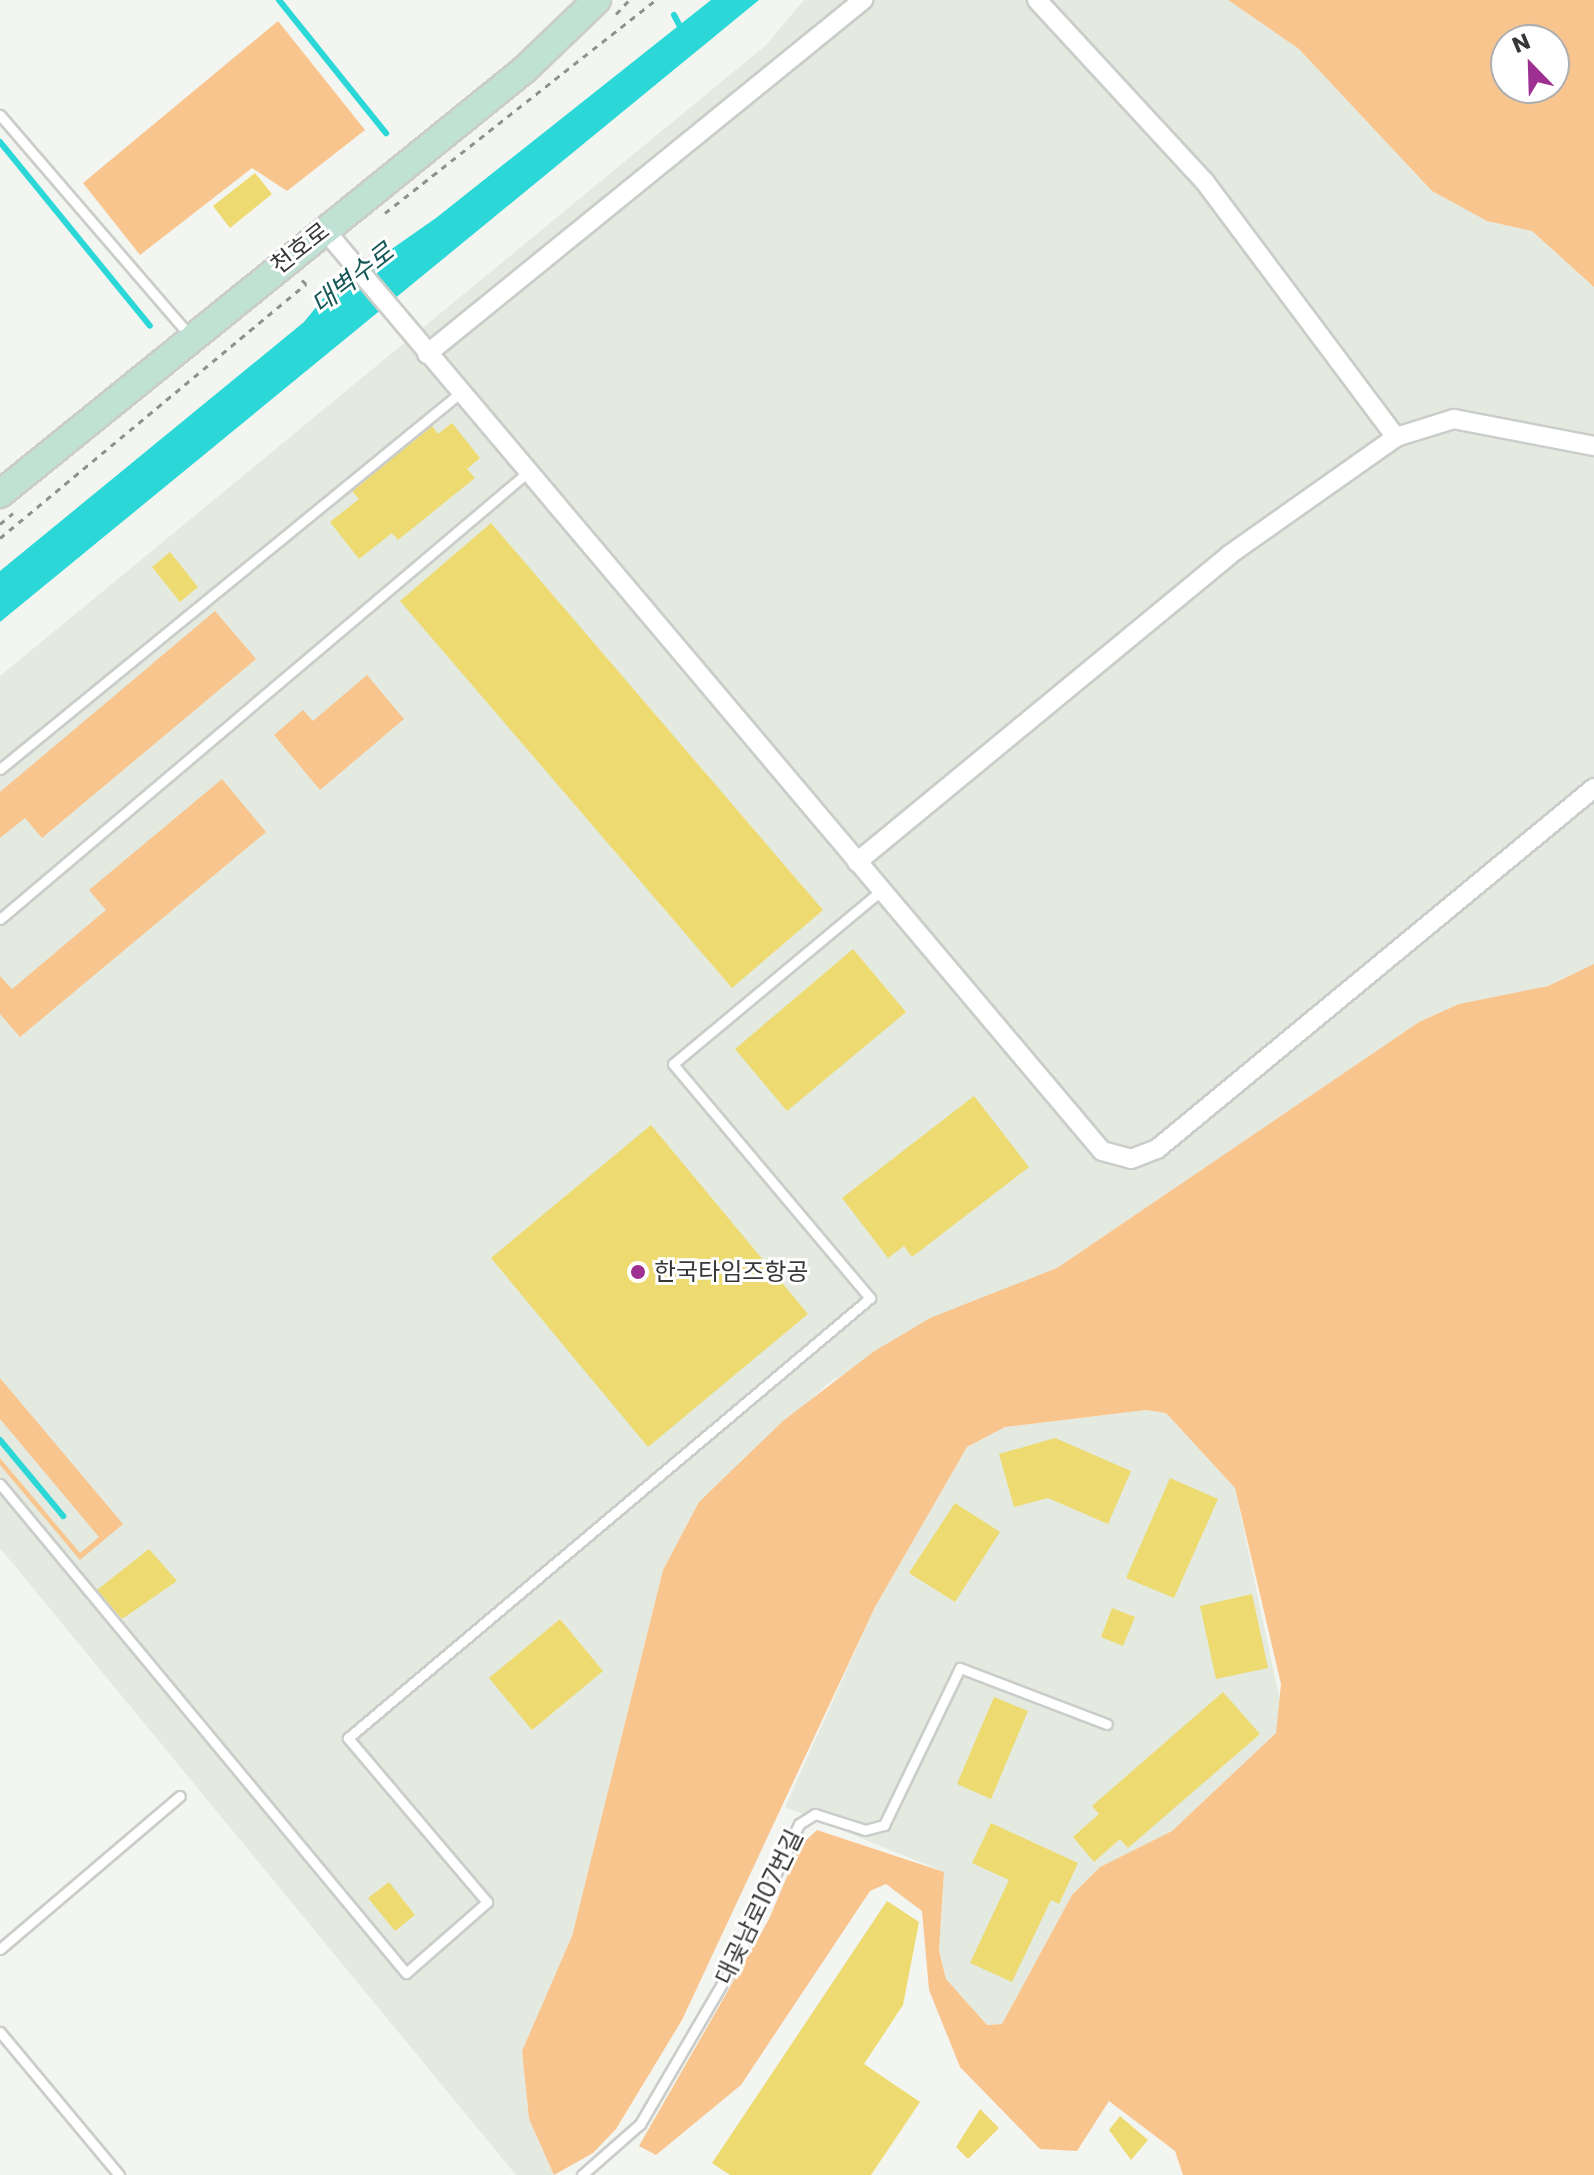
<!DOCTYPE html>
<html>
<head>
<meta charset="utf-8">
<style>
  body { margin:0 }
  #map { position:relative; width:1594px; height:2175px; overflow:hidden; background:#f3f5f1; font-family:Poppins,"Noto Sans KR",sans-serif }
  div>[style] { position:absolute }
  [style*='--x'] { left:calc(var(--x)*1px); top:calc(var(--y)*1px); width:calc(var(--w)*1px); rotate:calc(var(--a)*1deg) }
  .built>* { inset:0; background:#e4eadf }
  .green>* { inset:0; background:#f9c58e }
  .water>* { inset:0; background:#2cd7d7 }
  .stream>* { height:6px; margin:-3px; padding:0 3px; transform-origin:3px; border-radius:3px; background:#2cd7d7 }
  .building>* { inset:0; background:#eddb71 }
  .path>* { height:3px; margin-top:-1.5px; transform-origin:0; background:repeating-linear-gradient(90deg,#8f918e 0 6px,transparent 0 12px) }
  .roads { filter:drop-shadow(2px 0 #cacdc9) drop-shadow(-2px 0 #cacdc9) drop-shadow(0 2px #cacdc9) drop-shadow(0 -2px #cacdc9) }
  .lane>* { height:9px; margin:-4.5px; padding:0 4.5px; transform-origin:4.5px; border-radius:4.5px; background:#fff }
  .street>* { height:18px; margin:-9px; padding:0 9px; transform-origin:9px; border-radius:9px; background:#fff }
  .secondary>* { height:26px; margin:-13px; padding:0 13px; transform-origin:13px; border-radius:13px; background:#c0e2d5 }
  .dots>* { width:22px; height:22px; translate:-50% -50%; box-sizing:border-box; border:4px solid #fff; border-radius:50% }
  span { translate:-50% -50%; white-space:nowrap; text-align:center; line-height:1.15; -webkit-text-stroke:6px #fff; paint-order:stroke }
  .street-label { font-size:24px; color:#363736 }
  .poi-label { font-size:24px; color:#363736 }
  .left { translate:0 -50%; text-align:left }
  .water-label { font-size:26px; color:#155757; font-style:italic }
  .north { position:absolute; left:1490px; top:24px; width:80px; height:80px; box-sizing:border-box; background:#fff; border:2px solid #afafaf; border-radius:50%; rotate:337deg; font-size:22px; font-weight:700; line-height:32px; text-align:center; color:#363736 }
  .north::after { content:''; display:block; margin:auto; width:28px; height:36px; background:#9d3090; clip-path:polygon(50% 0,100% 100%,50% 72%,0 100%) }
</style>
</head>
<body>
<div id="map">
  <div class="built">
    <div style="clip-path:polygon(804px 0,1228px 0,1299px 49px,1432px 191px,1487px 221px,1532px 231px,1594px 287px,1594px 964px,1548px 986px,1459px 1004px,1419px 1022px,1057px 1268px,831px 1381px,699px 1502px,663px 1570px,572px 1936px,522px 2051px,529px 2119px,554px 2175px,516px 2175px,0 1548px,0 676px,765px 46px)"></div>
    <div style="clip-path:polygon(1146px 1410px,1166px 1413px,1235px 1488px,1283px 1716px,1276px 1733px,1172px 1831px,1100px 1867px,1072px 1895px,1002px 2024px,987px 2025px,946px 1979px,939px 1951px,944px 1872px,785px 1807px,875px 1607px,967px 1447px,1005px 1427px)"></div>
  </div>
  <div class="green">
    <div style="clip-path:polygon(evenodd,1228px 0,1594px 0,1594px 287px,1532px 231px,1487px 221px,1432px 191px,1299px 49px,1228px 0,1506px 40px,1554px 40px,1554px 88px,1506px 88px,1506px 40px)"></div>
    <div style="clip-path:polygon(278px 21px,365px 130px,287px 191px,252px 168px,140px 255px,83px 183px)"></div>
    <div style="clip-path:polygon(215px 611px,256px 659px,42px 838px,25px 818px,0 838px,0 792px)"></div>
    <div style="clip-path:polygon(367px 675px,404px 719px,320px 790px,274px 735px,303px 710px,313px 721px)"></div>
    <div style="clip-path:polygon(222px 779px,266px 832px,20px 1037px,0 1014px,0 976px,12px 989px,106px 910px,89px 890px)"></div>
    <div style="clip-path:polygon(1594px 964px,1594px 2175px,1183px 2175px,1175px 2151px,1109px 2101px,1077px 2151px,1040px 2149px,960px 2067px,929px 1990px,922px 1911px,886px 1884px,870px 1891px,741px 2085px,656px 2155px,639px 2146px,769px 1919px,800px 1846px,817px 1830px,944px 1872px,939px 1951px,946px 1979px,987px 2025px,1002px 2024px,1072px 1895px,1100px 1867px,1172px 1831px,1276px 1733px,1281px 1684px,1235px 1488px,1166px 1413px,1146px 1410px,1005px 1427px,967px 1447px,875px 1607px,682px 2020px,616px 2129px,593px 2153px,554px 2175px,529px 2119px,522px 2051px,572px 1936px,663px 1570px,699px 1502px,783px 1421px,873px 1352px,930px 1318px,1057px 1268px,1419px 1022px,1459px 1004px,1548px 986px)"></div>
    <div style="clip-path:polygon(0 1378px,123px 1524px,80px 1560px,0 1465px,0 1458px,80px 1553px,99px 1537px,0 1419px)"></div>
  </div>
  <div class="water">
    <div style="clip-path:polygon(711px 0,759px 0,0 622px,0 571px,304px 322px,326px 295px,436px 218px)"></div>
  </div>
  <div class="stream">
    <div style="--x:279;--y:0;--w:171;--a:51.2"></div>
    <div style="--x:674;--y:15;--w:17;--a:62"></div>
    <div style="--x:0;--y:142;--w:237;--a:50.8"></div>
    <div style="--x:0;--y:1440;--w:99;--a:50.3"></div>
  </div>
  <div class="building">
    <div style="clip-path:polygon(255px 173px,272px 194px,230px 228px,213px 206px)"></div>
    <div style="clip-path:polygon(452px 423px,480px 458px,467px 469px,475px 478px,398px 540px,392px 533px,359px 559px,330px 522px,359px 499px,352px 491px,432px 426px,438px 434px)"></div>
    <div style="clip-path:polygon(491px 523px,823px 910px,732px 988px,400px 601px)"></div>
    <div style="clip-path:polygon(170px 552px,198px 587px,180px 602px,152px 567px)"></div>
    <div style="clip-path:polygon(853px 949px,906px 1012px,787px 1111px,735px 1049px)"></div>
    <div style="clip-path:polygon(974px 1096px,1029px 1167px,912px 1257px,904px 1246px,888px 1258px,842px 1198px)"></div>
    <div style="clip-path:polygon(651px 1125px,808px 1314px,648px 1447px,491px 1258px)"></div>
    <div style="clip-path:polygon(1055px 1438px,1131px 1471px,1108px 1524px,1048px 1498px,1014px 1507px,999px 1454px)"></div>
    <div style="clip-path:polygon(1170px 1478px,1218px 1499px,1174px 1598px,1126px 1578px)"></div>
    <div style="clip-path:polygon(955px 1503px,1000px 1532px,955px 1602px,909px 1573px)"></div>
    <div style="clip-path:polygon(149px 1549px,177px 1581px,122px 1619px,97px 1590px)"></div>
    <div style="clip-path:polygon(1252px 1594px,1268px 1668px,1216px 1679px,1200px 1606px)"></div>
    <div style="clip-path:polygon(1112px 1608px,1135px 1617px,1123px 1646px,1101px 1637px)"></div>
    <div style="clip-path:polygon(560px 1619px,603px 1671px,532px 1730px,489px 1678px)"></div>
    <div style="clip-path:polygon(1223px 1692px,1260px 1734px,1128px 1848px,1120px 1839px,1094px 1862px,1073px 1837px,1099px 1814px,1092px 1806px)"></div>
    <div style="clip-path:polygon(994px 1697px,1028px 1711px,991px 1799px,957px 1784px)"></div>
    <div style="clip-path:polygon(991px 1823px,1078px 1863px,1059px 1904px,1051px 1900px,1012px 1982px,970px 1963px,1009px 1880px,972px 1863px)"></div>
    <div style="clip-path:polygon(389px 1882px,415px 1915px,395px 1931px,368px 1898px)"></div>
    <div style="clip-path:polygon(887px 1901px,919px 1922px,903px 2005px,864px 2064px,920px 2102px,871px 2175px,730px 2175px,712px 2163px)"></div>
    <div style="clip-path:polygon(980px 2109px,999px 2128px,968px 2159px,956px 2147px)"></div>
    <div style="clip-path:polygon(1120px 2116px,1148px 2140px,1131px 2160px,1109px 2130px)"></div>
  </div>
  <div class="path">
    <div style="--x:616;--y:14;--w:19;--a:-47"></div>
    <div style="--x:385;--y:213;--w:345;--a:-38.2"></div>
    <div style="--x:0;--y:524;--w:17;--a:-40"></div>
    <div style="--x:0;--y:538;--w:398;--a:-39.7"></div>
    <div style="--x:306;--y:284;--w:7;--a:-135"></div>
  </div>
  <div class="roads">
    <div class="lane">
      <div style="--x:0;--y:115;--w:291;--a:49.3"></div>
      <div style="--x:0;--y:769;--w:594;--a:-39.26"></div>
      <div style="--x:0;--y:919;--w:692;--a:-40.25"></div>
      <div style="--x:0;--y:1484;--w:636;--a:50.3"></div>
      <div style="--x:406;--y:1973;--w:108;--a:-41.2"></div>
      <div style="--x:487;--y:1902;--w:215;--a:-130.3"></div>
      <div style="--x:348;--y:1738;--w:683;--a:-40.13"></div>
      <div style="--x:870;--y:1298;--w:306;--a:-130.1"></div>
      <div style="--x:673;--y:1064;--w:271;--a:-39.8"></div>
      <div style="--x:0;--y:1949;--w:236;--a:-40.4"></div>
      <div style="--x:0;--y:2032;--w:186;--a:50.2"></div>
      <div style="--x:582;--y:2175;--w:77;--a:-41.3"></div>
      <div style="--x:640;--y:2124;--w:184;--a:-59.7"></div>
      <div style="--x:733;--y:1965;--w:156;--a:-64.9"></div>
      <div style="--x:799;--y:1824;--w:19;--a:-32"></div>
      <div style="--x:815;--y:1814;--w:52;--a:17.7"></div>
      <div style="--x:865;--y:1830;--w:20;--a:-15"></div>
      <div style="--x:884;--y:1825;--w:174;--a:-64.2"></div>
      <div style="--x:960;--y:1668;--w:157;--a:20.9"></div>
    </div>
    <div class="street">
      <div style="--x:1037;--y:0;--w:248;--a:47.3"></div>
      <div style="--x:1205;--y:182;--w:319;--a:53.2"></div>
      <div style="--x:324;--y:229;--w:1206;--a:49.84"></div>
      <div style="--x:1102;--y:1151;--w:30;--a:15"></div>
      <div style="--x:1131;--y:1159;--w:28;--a:-21"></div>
      <div style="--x:1157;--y:1149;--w:567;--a:-39.56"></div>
      <div style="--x:427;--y:354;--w:562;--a:-39.07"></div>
      <div style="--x:857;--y:862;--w:482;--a:-39.5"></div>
      <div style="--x:1229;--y:555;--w:204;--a:-35.2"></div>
      <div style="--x:1396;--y:437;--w:61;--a:-17.2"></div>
      <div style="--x:1454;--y:419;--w:143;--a:10.9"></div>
    </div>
    <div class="secondary">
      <div style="--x:0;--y:494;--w:674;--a:-38.98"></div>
      <div style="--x:524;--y:70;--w:101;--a:-43.8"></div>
    </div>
  </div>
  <div class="dots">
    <div style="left:638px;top:1272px;background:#9d3090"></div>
  </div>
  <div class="street-label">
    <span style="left:300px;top:248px;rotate:-38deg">천호로</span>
    <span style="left:759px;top:1907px;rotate:-64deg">대곶남로107번길</span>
  </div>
  <div class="poi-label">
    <span class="left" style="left:654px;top:1272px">한국타임즈항공</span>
  </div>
  <div class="water-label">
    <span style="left:353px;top:279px;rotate:-38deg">대벽수로</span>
  </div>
  <div class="north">N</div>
</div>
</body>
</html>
